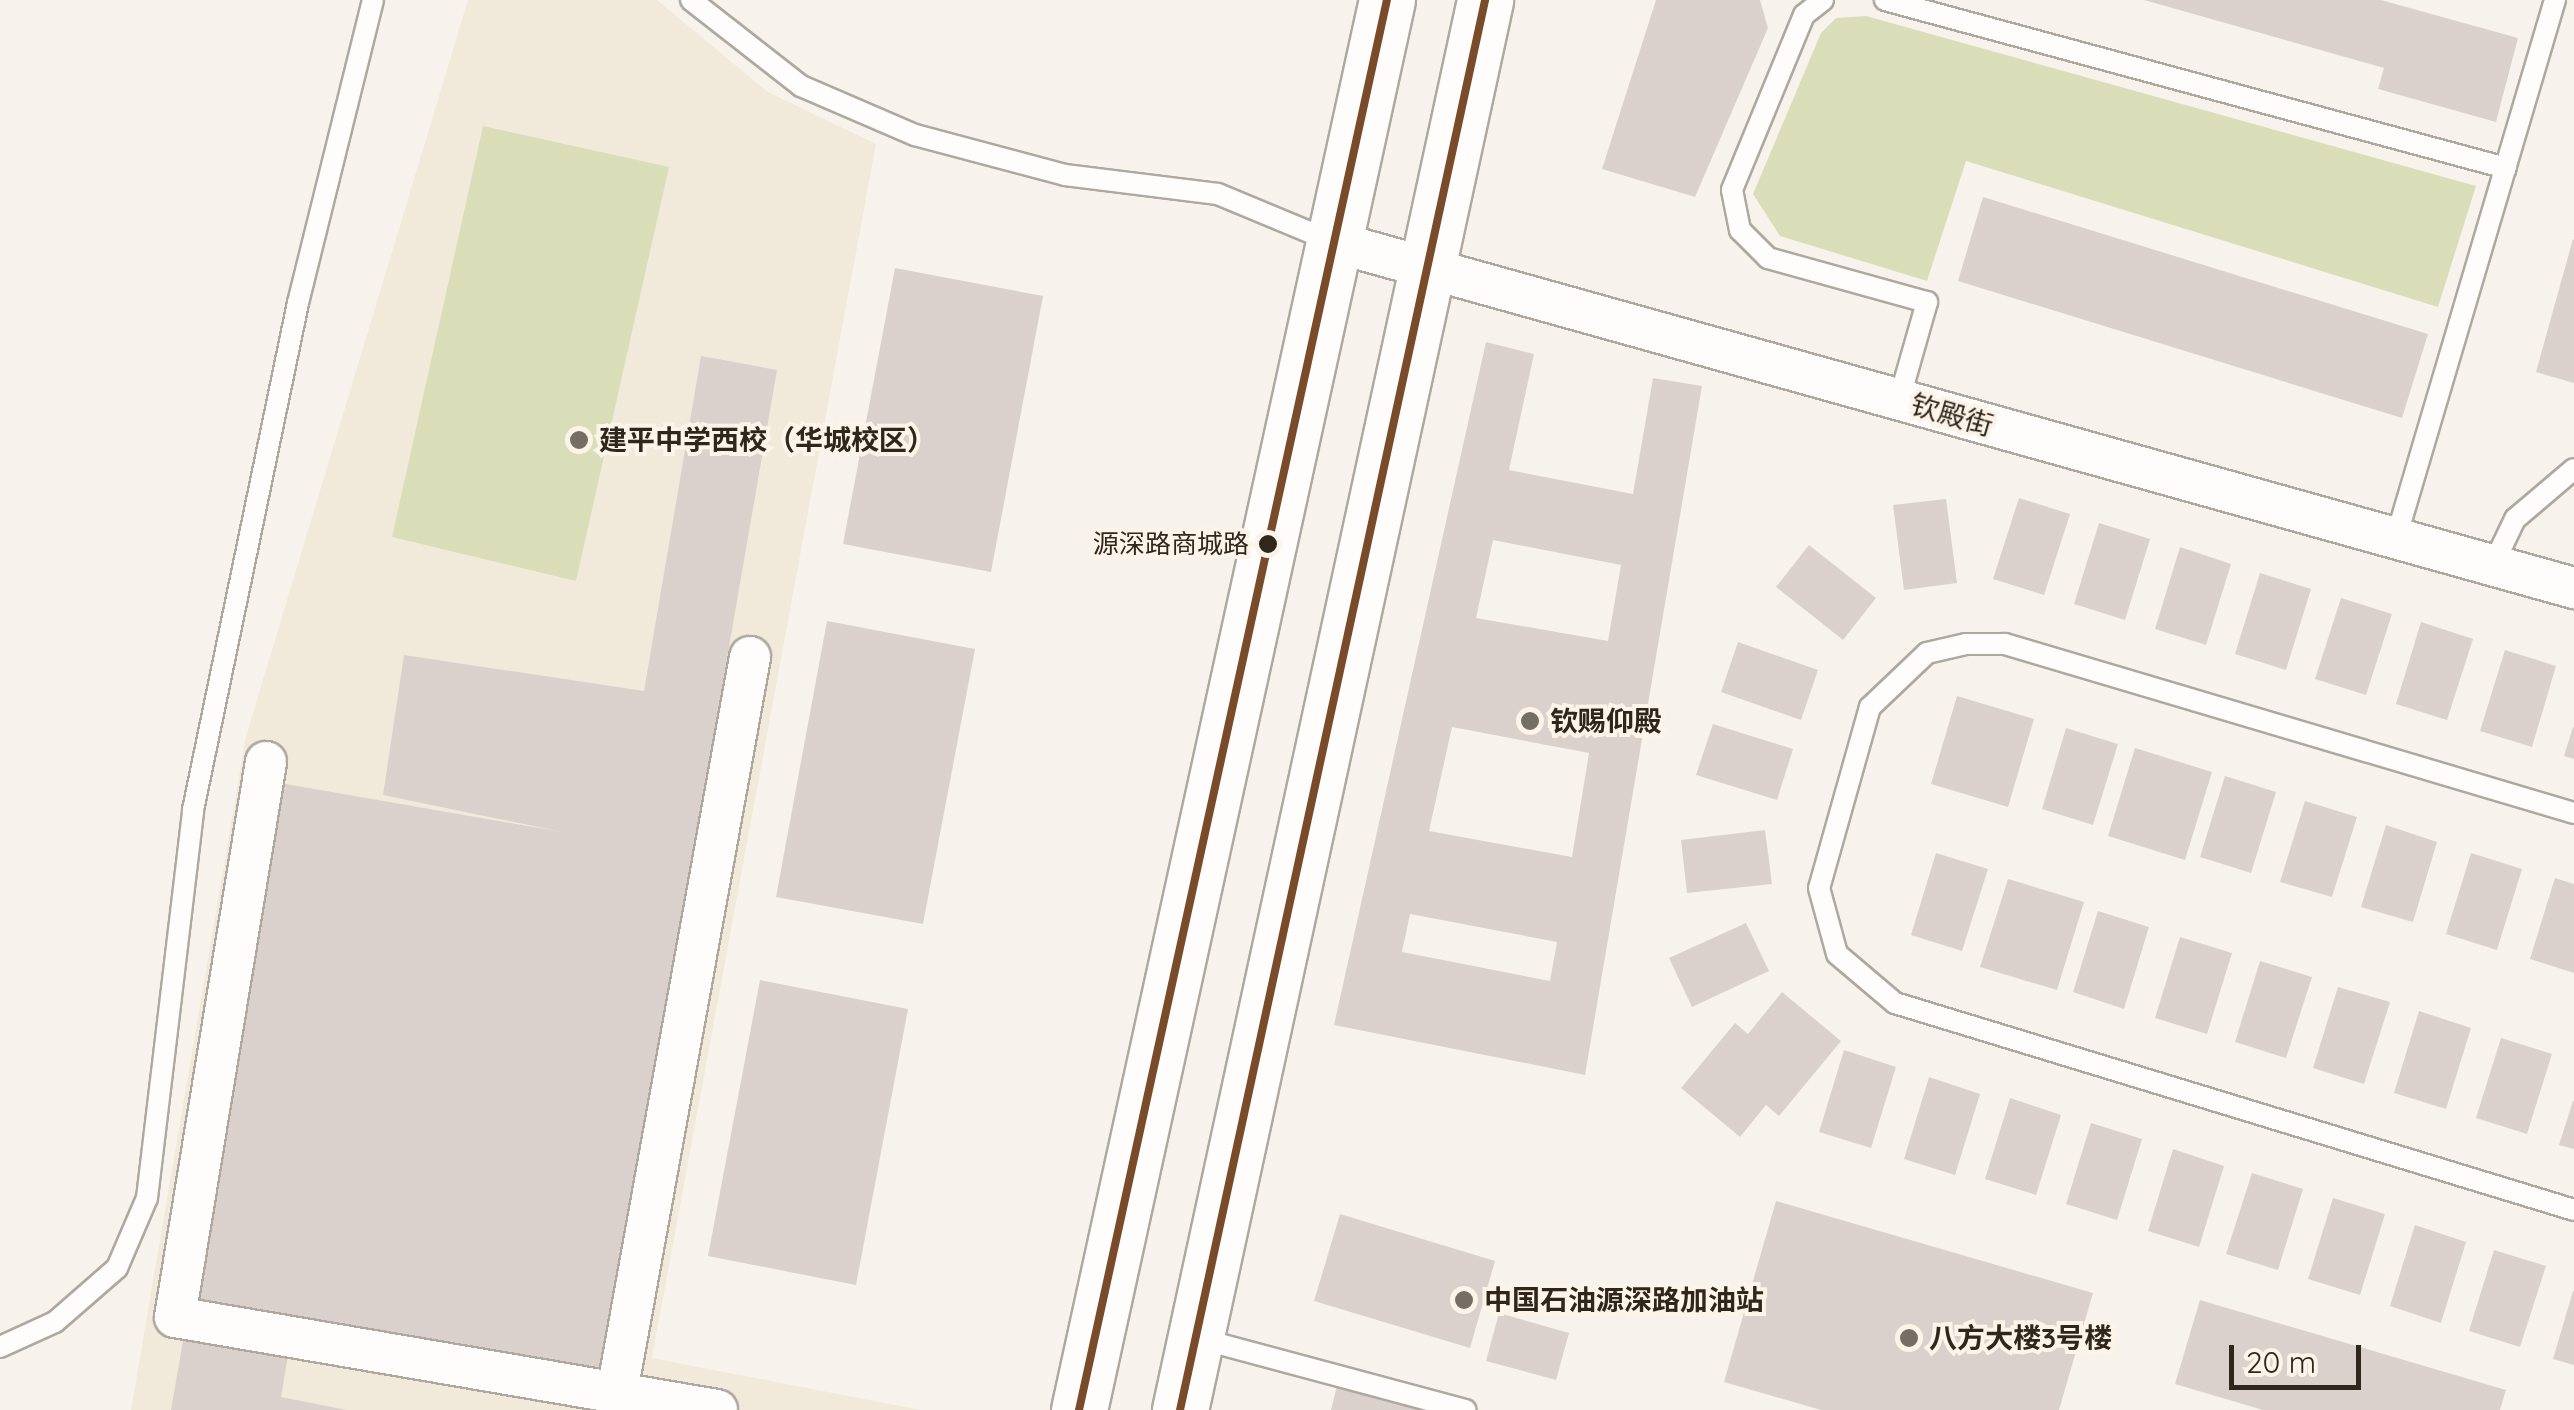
<!DOCTYPE html>
<html>
<head>
<meta charset="utf-8">
<style>
  body { margin:0 }
  #map { position:relative; width:2574px; height:1410px; overflow:hidden; background:#f7f3ec; font-family:Quicksand,"Noto Sans SC",sans-serif }
  div>[style] { position:absolute }
  [style*='--x'] { left:calc(var(--x)*1px); top:calc(var(--y)*1px); width:calc(var(--w)*1px); rotate:calc(var(--a)*1deg) }
  .education>* { inset:0; background:#f1eadb }
  .green>* { inset:0; background:#dadeb8 }
  .building>* { inset:0; background:#dad1cd }
  .roads { filter:drop-shadow(2px 0 #aea8a0) drop-shadow(-2px 0 #aea8a0) drop-shadow(0 2px #aea8a0) drop-shadow(0 -2px #aea8a0) }
  .service>* { height:20px; margin:-10px; padding:0 10px; transform-origin:10px; border-radius:10px; background:#fefdfc }
  .minor>* { height:40px; margin:-20px; padding:0 20px; transform-origin:20px; border-radius:20px; background:#fefdfc }
  .secondary>* { height:55px; margin:-27.5px; padding:0 27.5px; transform-origin:27.5px; border-radius:27.5px; background:#fefdfc }
  .bus-1>* { height:8px; margin:-4px; padding:0 4px; transform-origin:4px; border-radius:4px; background:#7a4b2a }
  .dots>* { width:28px; height:28px; translate:-50% -50%; box-sizing:border-box; border:5px solid #fcf4e8; border-radius:50% }
  span { translate:-50% -50%; white-space:nowrap; text-align:center; line-height:1.15; -webkit-text-stroke:8px #fcf4e8; paint-order:stroke }
  .bus-label { font-size:26px; color:#2f271c }
  .right { translate:-100% -50%; text-align:right }
  .street-label { font-size:28px; color:#2f271c }
  .poi-label { font-size:28px; color:#2f271c; font-weight:700 }
  .left { translate:0 -50%; text-align:left }
  .scale { position:absolute; left:2229px; top:1345px; width:132px; height:45px; box-sizing:border-box; border:5px solid #2f271c; border-top:0; padding-left:12px; font-size:30px; line-height:35px; white-space:nowrap; color:#2f271c; -webkit-text-stroke:8px #fcf4e8; paint-order:stroke }
</style>
</head>
<body>
<div id="map">
  <div class="education">
    <div style="clip-path:polygon(468px 0,657px 0,768px 92px,876px 144px,652px 1358px,921px 1410px,131px 1410px,246px 736px)"></div>
  </div>
  <div class="green">
    <div style="clip-path:polygon(1866px 16px,2476px 186px,2438px 307px,1966px 161px,1927px 281px,1780px 236px,1753px 194px,1821px 33px,1836px 18px)"></div>
    <div style="clip-path:polygon(483px 126px,669px 167px,576px 581px,392px 537px)"></div>
  </div>
  <div class="building">
    <div style="clip-path:polygon(1656px 0,1760px 0,1768px 28px,1695px 197px,1602px 169px)"></div>
    <div style="clip-path:polygon(2144px 0,2381px 0,2518px 38px,2496px 122px,2378px 89px,2384px 68px)"></div>
    <div style="clip-path:polygon(1983px 197px,2428px 334px,2402px 418px,1958px 281px)"></div>
    <div style="clip-path:polygon(2573px 239px,2574px 240px,2574px 383px,2536px 372px)"></div>
    <div style="clip-path:polygon(895px 268px,1043px 296px,991px 572px,843px 544px)"></div>
    <div style="clip-path:polygon(evenodd,1486px 342px,1534px 354px,1509px 470px,1633px 494px,1653px 378px,1702px 386px,1585px 1075px,1334px 1025px,1486px 342px,1493px 540px,1621px 565px,1608px 641px,1476px 618px,1493px 540px,1486px 342px,1452px 727px,1589px 753px,1572px 857px,1429px 831px,1452px 727px,1486px 342px,1410px 914px,1557px 942px,1550px 981px,1402px 952px,1410px 914px)"></div>
    <div style="clip-path:polygon(701px 356px,777px 370px,601px 1386px,292px 1331px,281px 1397px,347px 1410px,171px 1410px,280px 783px,562px 832px,383px 795px,404px 655px,644px 691px)"></div>
    <div style="clip-path:polygon(2019px 498px,2070px 514px,2044px 595px,1993px 579px)"></div>
    <div style="clip-path:polygon(1946px 499px,1957px 583px,1904px 590px,1893px 505px)"></div>
    <div style="clip-path:polygon(2099px 523px,2150px 539px,2125px 620px,2074px 604px)"></div>
    <div style="clip-path:polygon(1809px 545px,1876px 598px,1843px 640px,1776px 587px)"></div>
    <div style="clip-path:polygon(2180px 547px,2231px 564px,2206px 645px,2155px 629px)"></div>
    <div style="clip-path:polygon(2260px 573px,2311px 589px,2286px 670px,2235px 654px)"></div>
    <div style="clip-path:polygon(2341px 598px,2392px 614px,2366px 695px,2315px 679px)"></div>
    <div style="clip-path:polygon(827px 621px,975px 649px,923px 924px,776px 897px)"></div>
    <div style="clip-path:polygon(2421px 622px,2473px 639px,2447px 720px,2396px 704px)"></div>
    <div style="clip-path:polygon(1738px 642px,1818px 670px,1801px 720px,1721px 692px)"></div>
    <div style="clip-path:polygon(2505px 650px,2556px 666px,2532px 747px,2480px 731px)"></div>
    <div style="clip-path:polygon(1957px 696px,2034px 719px,2008px 807px,1931px 784px)"></div>
    <div style="clip-path:polygon(1713px 724px,1793px 749px,1777px 800px,1696px 775px)"></div>
    <div style="clip-path:polygon(2573px 727px,2574px 727px,2574px 759px,2564px 756px)"></div>
    <div style="clip-path:polygon(2066px 728px,2118px 744px,2093px 825px,2042px 809px)"></div>
    <div style="clip-path:polygon(2135px 748px,2212px 772px,2185px 860px,2108px 836px)"></div>
    <div style="clip-path:polygon(2225px 776px,2276px 792px,2251px 873px,2200px 857px)"></div>
    <div style="clip-path:polygon(2305px 801px,2357px 817px,2332px 897px,2280px 882px)"></div>
    <div style="clip-path:polygon(2386px 825px,2437px 842px,2413px 922px,2361px 907px)"></div>
    <div style="clip-path:polygon(1765px 830px,1772px 884px,1687px 893px,1681px 840px)"></div>
    <div style="clip-path:polygon(1936px 853px,1988px 869px,1962px 951px,1911px 935px)"></div>
    <div style="clip-path:polygon(2471px 853px,2522px 869px,2497px 950px,2446px 934px)"></div>
    <div style="clip-path:polygon(2555px 878px,2574px 884px,2574px 973px,2530px 959px)"></div>
    <div style="clip-path:polygon(2008px 879px,2084px 902px,2057px 990px,1980px 967px)"></div>
    <div style="clip-path:polygon(2098px 911px,2149px 927px,2124px 1009px,2073px 992px)"></div>
    <div style="clip-path:polygon(1746px 923px,1769px 971px,1692px 1007px,1669px 958px)"></div>
    <div style="clip-path:polygon(2180px 937px,2232px 953px,2207px 1034px,2155px 1018px)"></div>
    <div style="clip-path:polygon(2260px 961px,2312px 977px,2286px 1058px,2235px 1042px)"></div>
    <div style="clip-path:polygon(760px 980px,908px 1009px,856px 1285px,708px 1256px)"></div>
    <div style="clip-path:polygon(2338px 987px,2390px 1002px,2364px 1084px,2313px 1068px)"></div>
    <div style="clip-path:polygon(1782px 992px,1841px 1041px,1779px 1116px,1766px 1105px,1740px 1137px,1681px 1088px,1735px 1023px,1748px 1034px)"></div>
    <div style="clip-path:polygon(2419px 1011px,2471px 1028px,2446px 1109px,2394px 1093px)"></div>
    <div style="clip-path:polygon(2501px 1038px,2552px 1054px,2527px 1134px,2476px 1118px)"></div>
    <div style="clip-path:polygon(1844px 1050px,1896px 1067px,1871px 1148px,1819px 1132px)"></div>
    <div style="clip-path:polygon(1929px 1077px,1980px 1094px,1955px 1175px,1904px 1159px)"></div>
    <div style="clip-path:polygon(2010px 1098px,2061px 1115px,2036px 1195px,1985px 1179px)"></div>
    <div style="clip-path:polygon(2573px 1101px,2574px 1101px,2574px 1149px,2559px 1145px)"></div>
    <div style="clip-path:polygon(2091px 1123px,2142px 1139px,2117px 1220px,2066px 1204px)"></div>
    <div style="clip-path:polygon(2173px 1149px,2224px 1166px,2199px 1247px,2148px 1231px)"></div>
    <div style="clip-path:polygon(2252px 1173px,2303px 1189px,2278px 1270px,2226px 1254px)"></div>
    <div style="clip-path:polygon(2333px 1198px,2385px 1214px,2360px 1295px,2308px 1279px)"></div>
    <div style="clip-path:polygon(1776px 1201px,2093px 1293px,2059px 1410px,1821px 1410px,1724px 1382px)"></div>
    <div style="clip-path:polygon(1340px 1214px,1495px 1261px,1470px 1348px,1314px 1301px)"></div>
    <div style="clip-path:polygon(2415px 1225px,2466px 1242px,2441px 1323px,2390px 1306px)"></div>
    <div style="clip-path:polygon(2494px 1250px,2546px 1266px,2520px 1347px,2469px 1331px)"></div>
    <div style="clip-path:polygon(2573px 1291px,2574px 1291px,2574px 1365px,2553px 1359px)"></div>
    <div style="clip-path:polygon(2200px 1300px,2506px 1390px,2500px 1410px,2263px 1410px,2175px 1384px)"></div>
    <div style="clip-path:polygon(1499px 1313px,1569px 1333px,1556px 1380px,1486px 1361px)"></div>
    <div style="clip-path:polygon(1337px 1386px,1419px 1409px,1419px 1410px,1331px 1410px)"></div>
  </div>
  <div class="roads">
    <div class="service">
      <div style="--x:691;--y:0;--w:140;--a:38"></div>
      <div style="--x:801;--y:86;--w:124;--a:23.3"></div>
      <div style="--x:915;--y:135;--w:155;--a:14.9"></div>
      <div style="--x:1065;--y:175;--w:154;--a:7.1"></div>
      <div style="--x:1218;--y:194;--w:122;--a:22.6"></div>
      <div style="--x:1823;--y:0;--w:24;--a:142"></div>
      <div style="--x:1804;--y:15;--w:189;--a:112.4"></div>
      <div style="--x:1732;--y:190;--w:41;--a:78.7"></div>
      <div style="--x:1740;--y:230;--w:40;--a:45"></div>
      <div style="--x:1768;--y:258;--w:165;--a:15.5"></div>
      <div style="--x:1927;--y:302;--w:102;--a:105.9"></div>
      <div style="--x:1885;--y:0;--w:643;--a:15.14"></div>
      <div style="--x:2396;--y:538;--w:561;--a:-73.54"></div>
      <div style="--x:2493;--y:565;--w:51;--a:-64.4"></div>
      <div style="--x:2515;--y:519;--w:77;--a:-40.3"></div>
      <div style="--x:2574;--y:813;--w:594;--a:-163.46"></div>
      <div style="--x:2005;--y:644;--w:39;--a:180"></div>
      <div style="--x:1966;--y:644;--w:40;--a:167"></div>
      <div style="--x:1927;--y:653;--w:79;--a:136.5"></div>
      <div style="--x:1870;--y:707;--w:188;--a:105.7"></div>
      <div style="--x:1819;--y:888;--w:68;--a:74.7"></div>
      <div style="--x:1837;--y:954;--w:76;--a:40.2"></div>
      <div style="--x:1895;--y:1003;--w:710;--a:16.95"></div>
      <div style="--x:1197;--y:1338;--w:278;--a:15"></div>
      <div style="--x:0;--y:1347;--w:60;--a:-24.4"></div>
      <div style="--x:55;--y:1322;--w:82;--a:-41.1"></div>
      <div style="--x:117;--y:1268;--w:76;--a:-66.8"></div>
      <div style="--x:147;--y:1198;--w:391;--a:-83.2"></div>
      <div style="--x:193;--y:810;--w:518;--a:-78.3"></div>
      <div style="--x:298;--y:303;--w:312;--a:-76.1"></div>
    </div>
    <div class="minor">
      <div style="--x:1331;--y:241;--w:1291;--a:15.6"></div>
      <div style="--x:266;--y:762;--w:562;--a:99.31"></div>
      <div style="--x:175;--y:1317;--w:550;--a:9.74"></div>
      <div style="--x:617;--y:1392;--w:747;--a:-79.74"></div>
    </div>
    <div class="secondary">
      <div style="--x:1079;--y:1410;--w:1443;--a:-77.68"></div>
      <div style="--x:1180;--y:1410;--w:1443;--a:-77.79"></div>
    </div>
  </div>
  <div class="bus-1">
    <div style="--x:1079;--y:1410;--w:1443;--a:-77.68"></div>
    <div style="--x:1180;--y:1410;--w:1443;--a:-77.79"></div>
  </div>
  <div class="dots">
    <div style="left:579px;top:440px;background:#756e65"></div>
    <div style="left:1268px;top:544px;background:#2f271c"></div>
    <div style="left:1530px;top:721px;background:#756e65"></div>
    <div style="left:1464px;top:1300px;background:#756e65"></div>
    <div style="left:1909px;top:1338px;background:#756e65"></div>
  </div>
  <div class="bus-label">
    <span class="right" style="left:1249px;top:544px">源深路商城路</span>
  </div>
  <div class="street-label">
    <span style="left:1952px;top:415px;rotate:16deg">钦殿街</span>
  </div>
  <div class="poi-label">
    <span class="left" style="left:599px;top:440px">建平中学西校（华城校区）</span>
    <span class="left" style="left:1550px;top:721px">钦赐仰殿</span>
    <span class="left" style="left:1484px;top:1300px">中国石油源深路加油站</span>
    <span class="left" style="left:1929px;top:1338px">八方大楼3号楼</span>
  </div>
  <div class="scale">20 m</div>
</div>
</body>
</html>
